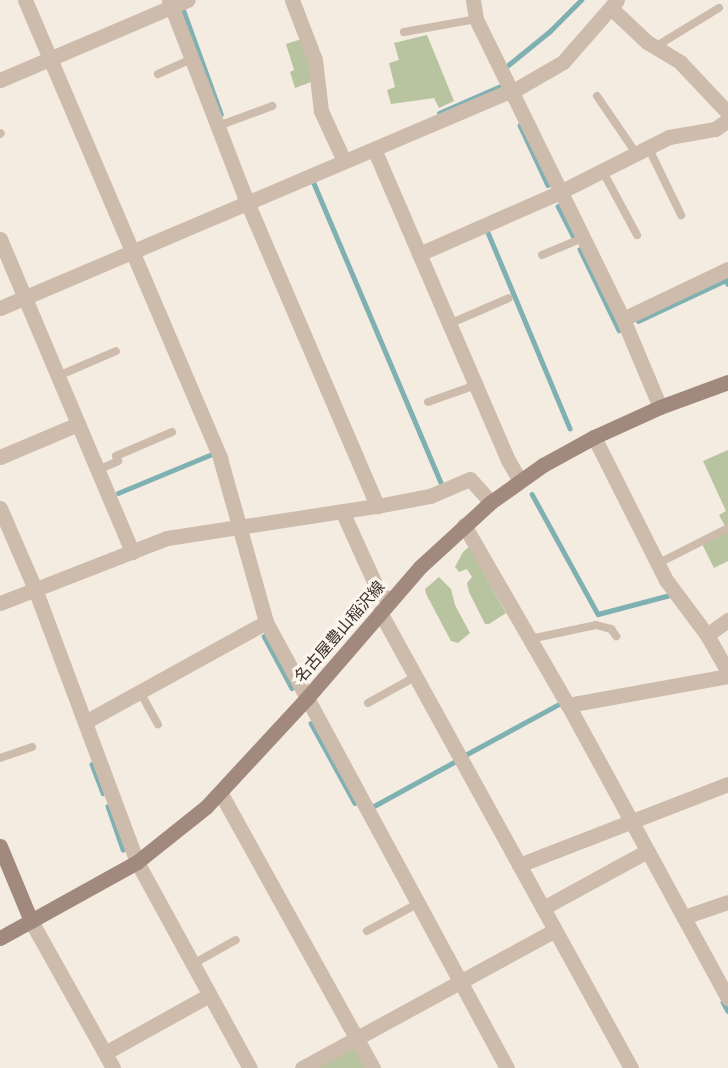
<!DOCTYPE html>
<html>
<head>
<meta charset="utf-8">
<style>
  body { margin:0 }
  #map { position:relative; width:728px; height:1068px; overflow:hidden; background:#f4ebe1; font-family:Raleway,"Noto Sans JP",sans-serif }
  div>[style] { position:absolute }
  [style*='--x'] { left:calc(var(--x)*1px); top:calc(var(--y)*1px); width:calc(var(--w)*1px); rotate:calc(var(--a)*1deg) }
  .green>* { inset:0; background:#b8c4a0 }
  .stream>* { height:4.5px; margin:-2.25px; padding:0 2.25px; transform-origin:2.25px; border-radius:2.25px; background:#7fb0b2 }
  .lane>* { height:8px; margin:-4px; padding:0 4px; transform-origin:4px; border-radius:4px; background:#cdbbac }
  .street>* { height:15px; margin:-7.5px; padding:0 7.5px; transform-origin:7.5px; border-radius:7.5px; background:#cdbbac }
  .secondary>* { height:15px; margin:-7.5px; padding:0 7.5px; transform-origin:7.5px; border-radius:7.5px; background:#a18a7d }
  span { translate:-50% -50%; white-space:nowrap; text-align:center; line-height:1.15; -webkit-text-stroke:6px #fbf5ee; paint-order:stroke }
  .street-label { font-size:16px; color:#3b302b }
</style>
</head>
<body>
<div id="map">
  <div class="green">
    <div style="clip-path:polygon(427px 35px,454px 101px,439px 108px,434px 98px,391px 104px,387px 90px,395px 87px,389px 63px,399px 60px,394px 43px)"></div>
    <div style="clip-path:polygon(305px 38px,314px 81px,295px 88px,290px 72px,294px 70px,286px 44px)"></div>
    <div style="clip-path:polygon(728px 450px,728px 525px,725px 526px,719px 515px,726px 511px,703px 461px)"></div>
    <div style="clip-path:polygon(728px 532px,728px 561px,714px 568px,702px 544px)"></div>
    <div style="clip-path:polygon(469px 547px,506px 613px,489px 624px,485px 624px,469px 592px,467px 583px,472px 577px,467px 569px,459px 572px,455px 567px,463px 552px)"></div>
    <div style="clip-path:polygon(439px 577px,451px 589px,455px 605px,470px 633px,458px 643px,451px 641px,426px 594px,425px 589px)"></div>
    <div style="clip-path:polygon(352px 1048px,356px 1050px,366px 1068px,316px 1068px)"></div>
  </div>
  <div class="stream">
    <div style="--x:182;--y:6;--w:115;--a:70.1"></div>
    <div style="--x:507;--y:66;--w:55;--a:-39.1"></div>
    <div style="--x:550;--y:31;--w:44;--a:-45"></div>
    <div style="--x:439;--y:113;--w:70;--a:-23.6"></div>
    <div style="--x:520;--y:125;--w:66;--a:65"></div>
    <div style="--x:313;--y:181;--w:327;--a:67"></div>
    <div style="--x:558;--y:206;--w:34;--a:63"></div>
    <div style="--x:487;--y:230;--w:215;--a:67.3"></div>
    <div style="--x:580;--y:249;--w:90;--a:64.3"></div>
    <div style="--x:638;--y:321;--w:97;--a:-25"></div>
    <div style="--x:726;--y:280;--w:4;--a:63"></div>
    <div style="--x:118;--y:493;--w:102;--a:-22.5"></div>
    <div style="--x:532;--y:494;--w:137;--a:61.2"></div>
    <div style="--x:598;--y:614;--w:74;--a:-14.8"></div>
    <div style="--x:264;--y:636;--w:59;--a:61.7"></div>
    <div style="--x:311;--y:723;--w:91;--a:61.2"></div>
    <div style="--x:467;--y:754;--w:105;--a:-28.5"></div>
    <div style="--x:92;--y:764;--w:31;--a:69"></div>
    <div style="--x:108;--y:806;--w:46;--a:70.8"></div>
    <div style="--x:374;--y:806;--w:94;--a:-28.8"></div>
    <div style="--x:723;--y:1002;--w:10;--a:61"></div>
  </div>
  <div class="lane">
    <div style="--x:404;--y:32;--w:73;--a:-10.2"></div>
    <div style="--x:655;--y:47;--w:75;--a:-31.4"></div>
    <div style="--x:158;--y:74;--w:37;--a:-24"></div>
    <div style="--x:597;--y:96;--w:69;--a:55.6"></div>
    <div style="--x:218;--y:126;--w:58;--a:-20.3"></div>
    <div style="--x:0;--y:134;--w:1;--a:-45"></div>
    <div style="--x:648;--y:147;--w:76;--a:64.1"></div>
    <div style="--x:602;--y:170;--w:74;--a:61.7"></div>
    <div style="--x:542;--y:255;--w:44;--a:-22.5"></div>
    <div style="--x:449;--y:324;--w:65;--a:-23.4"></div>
    <div style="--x:58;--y:376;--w:63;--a:-23.3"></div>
    <div style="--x:428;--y:402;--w:51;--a:-19.5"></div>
    <div style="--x:98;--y:470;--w:22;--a:-24"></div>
    <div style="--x:118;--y:461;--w:5;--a:-112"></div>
    <div style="--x:116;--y:456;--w:61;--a:-23.2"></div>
    <div style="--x:657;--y:564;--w:80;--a:-26.9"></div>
    <div style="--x:530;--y:639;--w:67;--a:-12"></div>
    <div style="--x:596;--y:625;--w:16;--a:15"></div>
    <div style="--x:611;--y:629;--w:9;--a:54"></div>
    <div style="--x:140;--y:692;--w:37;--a:61"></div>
    <div style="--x:368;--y:703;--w:54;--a:-29"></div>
    <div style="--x:0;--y:758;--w:34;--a:-19"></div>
    <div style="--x:367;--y:931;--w:57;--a:-28.4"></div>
    <div style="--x:193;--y:964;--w:49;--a:-29.2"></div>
  </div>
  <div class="street">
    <div style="--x:25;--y:0;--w:498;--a:66.9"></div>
    <div style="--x:220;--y:458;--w:170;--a:74.3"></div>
    <div style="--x:266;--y:622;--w:507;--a:61.62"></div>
    <div style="--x:169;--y:0;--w:217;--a:68.9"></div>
    <div style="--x:247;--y:202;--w:331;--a:66.8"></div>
    <div style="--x:292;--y:0;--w:64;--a:69"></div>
    <div style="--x:315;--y:60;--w:51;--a:83.3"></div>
    <div style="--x:321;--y:111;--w:55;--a:65.3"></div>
    <div style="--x:473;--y:0;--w:19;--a:81"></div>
    <div style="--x:476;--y:19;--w:334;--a:63.9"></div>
    <div style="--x:623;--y:319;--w:95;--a:67.2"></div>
    <div style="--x:612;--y:9;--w:48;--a:43.3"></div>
    <div style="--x:647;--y:42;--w:39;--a:31"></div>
    <div style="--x:680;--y:62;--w:70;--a:46.7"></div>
    <div style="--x:0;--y:80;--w:204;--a:-23.1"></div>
    <div style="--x:513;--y:91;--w:58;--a:-30.1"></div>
    <div style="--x:563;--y:62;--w:82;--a:-48.9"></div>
    <div style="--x:374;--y:149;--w:339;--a:66.7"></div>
    <div style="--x:508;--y:460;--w:24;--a:60"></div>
    <div style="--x:0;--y:239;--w:340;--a:67.1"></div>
    <div style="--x:419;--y:254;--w:154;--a:-23.7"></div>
    <div style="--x:560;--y:192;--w:122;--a:-26.8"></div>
    <div style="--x:669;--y:137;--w:47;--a:-9.9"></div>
    <div style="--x:715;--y:129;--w:16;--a:-35"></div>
    <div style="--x:0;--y:308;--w:556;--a:-23.06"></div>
    <div style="--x:623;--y:319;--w:116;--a:-25.5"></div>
    <div style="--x:594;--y:437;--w:160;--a:63.3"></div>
    <div style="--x:666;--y:580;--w:69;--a:53.3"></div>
    <div style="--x:707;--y:635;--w:43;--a:60.4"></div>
    <div style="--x:0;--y:457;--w:85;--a:-22.9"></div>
    <div style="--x:0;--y:508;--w:88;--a:66.6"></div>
    <div style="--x:35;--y:589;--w:291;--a:69.5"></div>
    <div style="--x:137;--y:862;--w:235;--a:61.3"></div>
    <div style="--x:342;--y:511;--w:85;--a:65.6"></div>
    <div style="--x:377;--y:588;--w:18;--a:49"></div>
    <div style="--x:464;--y:525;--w:208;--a:60"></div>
    <div style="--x:568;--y:705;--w:334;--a:61.4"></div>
    <div style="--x:0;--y:603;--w:179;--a:-21.3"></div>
    <div style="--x:167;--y:538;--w:212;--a:-8.7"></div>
    <div style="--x:377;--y:506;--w:54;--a:-10.7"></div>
    <div style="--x:430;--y:496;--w:43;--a:-23"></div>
    <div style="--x:470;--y:479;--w:31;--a:48"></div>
    <div style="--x:380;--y:612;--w:521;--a:61.17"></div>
    <div style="--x:707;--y:635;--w:26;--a:-36"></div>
    <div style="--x:568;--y:705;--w:163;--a:-10.3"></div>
    <div style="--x:85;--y:722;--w:207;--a:-28.9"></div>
    <div style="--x:220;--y:792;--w:316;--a:61"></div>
    <div style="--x:519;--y:865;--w:224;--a:-21.2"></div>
    <div style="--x:543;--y:908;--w:119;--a:-28.7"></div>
    <div style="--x:684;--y:917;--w:46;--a:-18.8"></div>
    <div style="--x:31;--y:921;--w:168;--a:60.8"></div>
    <div style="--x:105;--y:1053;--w:119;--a:-29.1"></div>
    <div style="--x:302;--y:1068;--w:288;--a:-28.6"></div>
  </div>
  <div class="secondary">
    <div style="--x:0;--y:846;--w:81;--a:67.5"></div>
    <div style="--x:0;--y:938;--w:157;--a:-29"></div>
    <div style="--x:137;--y:862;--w:88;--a:-38.6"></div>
    <div style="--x:206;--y:807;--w:147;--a:-47.2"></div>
    <div style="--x:306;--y:699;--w:174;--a:-49.2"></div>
    <div style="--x:420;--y:567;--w:96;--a:-42.5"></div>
    <div style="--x:491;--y:502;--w:64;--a:-35.4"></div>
    <div style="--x:543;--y:465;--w:58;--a:-28.8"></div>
    <div style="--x:594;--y:437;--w:72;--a:-24.4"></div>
    <div style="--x:660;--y:407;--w:72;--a:-20.2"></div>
  </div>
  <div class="street-label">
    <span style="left:340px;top:632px;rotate:-49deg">名古屋豊山稲沢線</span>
  </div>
</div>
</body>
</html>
